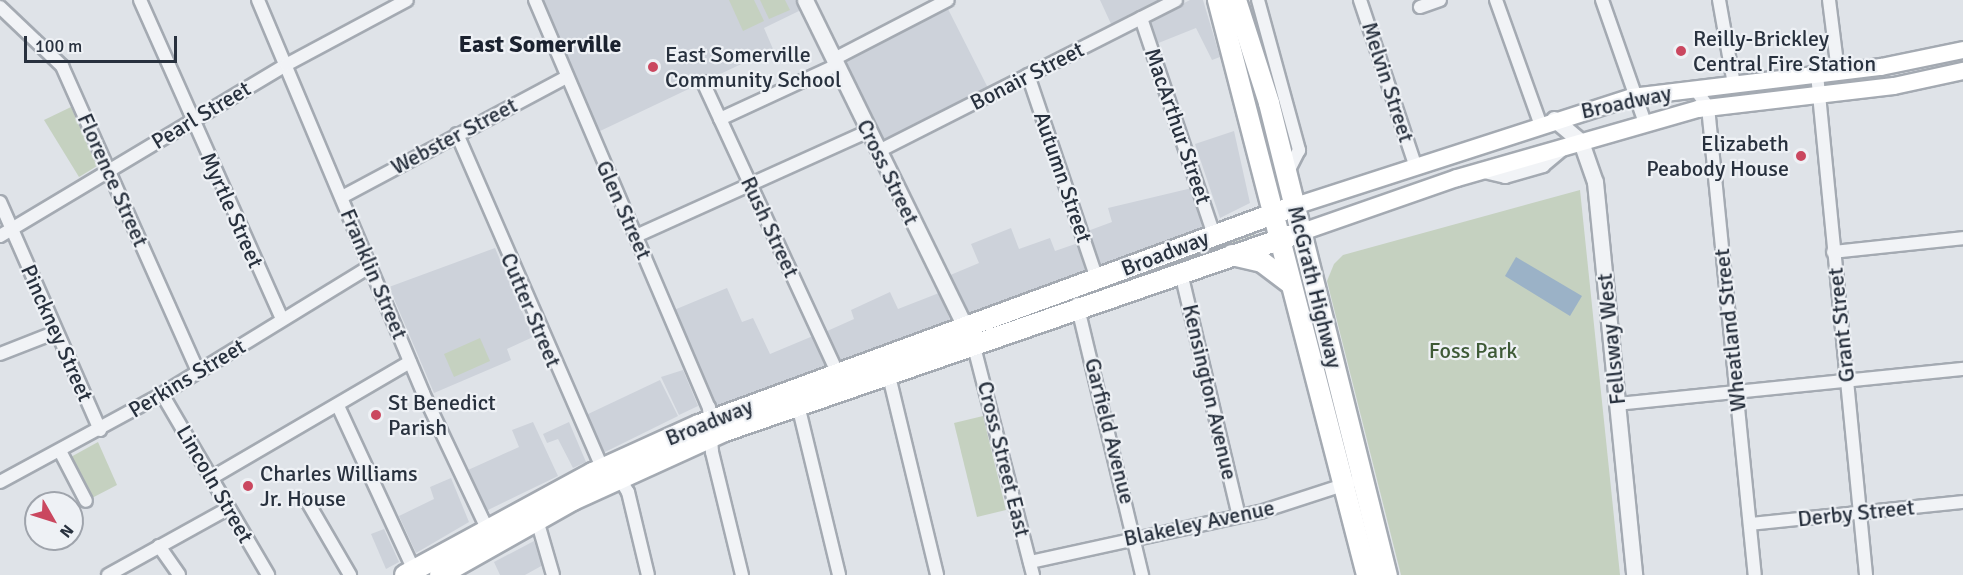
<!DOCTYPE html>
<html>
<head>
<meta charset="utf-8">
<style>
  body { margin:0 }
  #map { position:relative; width:1963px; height:575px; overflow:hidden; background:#dfe3e8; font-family:Signika,sans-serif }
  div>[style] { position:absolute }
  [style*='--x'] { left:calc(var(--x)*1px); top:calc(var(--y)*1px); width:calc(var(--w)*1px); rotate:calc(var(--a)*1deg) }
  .built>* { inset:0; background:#cdd2da }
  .green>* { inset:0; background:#c5d1c0 }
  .water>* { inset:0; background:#9bb2c7 }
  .roads { filter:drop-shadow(2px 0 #a4aab2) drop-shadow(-2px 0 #a4aab2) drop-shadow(0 2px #a4aab2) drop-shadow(0 -2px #a4aab2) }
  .minor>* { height:12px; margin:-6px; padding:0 6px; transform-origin:6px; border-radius:6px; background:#f1f3f6 }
  .tertiary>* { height:15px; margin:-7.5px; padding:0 7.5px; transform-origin:7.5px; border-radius:7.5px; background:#f1f3f6 }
  .secondary>* { height:16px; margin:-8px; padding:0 8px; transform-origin:8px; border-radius:8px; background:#fff }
  .primary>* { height:20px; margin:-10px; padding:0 10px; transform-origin:10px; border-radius:10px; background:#fff }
  .trunk>* { height:20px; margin:-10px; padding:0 10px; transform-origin:10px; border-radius:10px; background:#fff }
  .dots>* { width:16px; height:16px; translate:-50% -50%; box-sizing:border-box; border:3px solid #eef1f5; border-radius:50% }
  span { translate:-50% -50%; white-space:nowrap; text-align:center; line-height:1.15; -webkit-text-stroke:4.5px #eef1f5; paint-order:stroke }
  .poi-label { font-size:22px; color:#28313e }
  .left { translate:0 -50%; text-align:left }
  .right { translate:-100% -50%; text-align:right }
  .street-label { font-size:22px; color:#28313e }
  .park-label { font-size:22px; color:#3e5a36 }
  .neighbourhood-label { font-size:24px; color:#1b222f; font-weight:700 }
  .north { position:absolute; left:24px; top:491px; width:60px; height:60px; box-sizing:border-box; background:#eef1f5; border:2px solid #9fa4ac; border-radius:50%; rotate:129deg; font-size:16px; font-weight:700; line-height:24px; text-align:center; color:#28313e }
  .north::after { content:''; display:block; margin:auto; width:21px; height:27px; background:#ca475f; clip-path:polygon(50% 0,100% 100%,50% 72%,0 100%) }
  .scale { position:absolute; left:24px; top:36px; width:153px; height:27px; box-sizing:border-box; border:3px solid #28313e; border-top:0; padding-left:8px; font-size:18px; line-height:21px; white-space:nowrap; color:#28313e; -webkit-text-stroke:4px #eef1f5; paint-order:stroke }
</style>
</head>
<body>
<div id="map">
  <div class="built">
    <div style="clip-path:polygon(542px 0,796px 0,801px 10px,764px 28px,773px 49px,598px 132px)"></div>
    <div style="clip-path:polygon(1100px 0,1164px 0,1112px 26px)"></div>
    <div style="clip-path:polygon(1190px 0,1203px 0,1220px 57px,1212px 60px,1196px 28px,1156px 44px,1149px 21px)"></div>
    <div style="clip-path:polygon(948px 9px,988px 88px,883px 141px,844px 62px)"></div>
    <div style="clip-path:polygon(1234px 131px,1250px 203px,1220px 218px,1195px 144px)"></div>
    <div style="clip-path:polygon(1192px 188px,1203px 230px,1099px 268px,1085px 232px,1112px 222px,1108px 208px)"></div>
    <div style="clip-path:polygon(1011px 228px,1019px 249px,1050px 238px,1055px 251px,1081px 242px,1090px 273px,969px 317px,948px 276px,979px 263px,971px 244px)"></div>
    <div style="clip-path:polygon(495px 248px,533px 337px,507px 349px,511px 360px,434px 393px,389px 287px)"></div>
    <div style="clip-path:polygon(727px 288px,742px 322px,753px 318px,770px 354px,813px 336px,826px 366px,717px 409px,674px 310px)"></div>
    <div style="clip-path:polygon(890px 292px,898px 309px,939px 293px,951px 322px,839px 360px,825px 332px,854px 319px,851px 310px)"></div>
    <div style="clip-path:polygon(683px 370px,698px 406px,679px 415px,661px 377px)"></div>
    <div style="clip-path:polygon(660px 380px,678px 416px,603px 453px,586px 415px)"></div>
    <div style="clip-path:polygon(533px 422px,558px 476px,486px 511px,468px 470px,519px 447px,512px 430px)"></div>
    <div style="clip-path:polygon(569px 422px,586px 462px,573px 468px,558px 439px,547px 443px,543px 434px)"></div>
    <div style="clip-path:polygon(451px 478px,469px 522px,416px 553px,399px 516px,434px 499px,430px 487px)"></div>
    <div style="clip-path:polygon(384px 529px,399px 562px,386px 569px,371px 534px)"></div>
    <div style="clip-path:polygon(534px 541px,543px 565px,525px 575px,500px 575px,494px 562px)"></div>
  </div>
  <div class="green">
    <div style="clip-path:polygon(729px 0,754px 0,764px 21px,743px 31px)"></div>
    <div style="clip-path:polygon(760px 0,785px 0,790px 10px,769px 19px)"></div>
    <div style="clip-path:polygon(71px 107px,97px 166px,79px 177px,44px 120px)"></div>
    <div style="clip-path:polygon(1580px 190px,1620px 575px,1401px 575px,1327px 281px,1334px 264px,1343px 255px)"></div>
    <div style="clip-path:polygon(1255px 229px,1256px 234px,1089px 296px,1139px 271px)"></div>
    <div style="clip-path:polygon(480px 338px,490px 361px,454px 377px,444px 354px)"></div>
    <div style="clip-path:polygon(983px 416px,1006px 510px,977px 517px,954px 423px)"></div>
    <div style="clip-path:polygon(98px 442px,117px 485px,90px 499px,69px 458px)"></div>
  </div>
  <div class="water">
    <div style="clip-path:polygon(1516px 257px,1582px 296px,1570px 316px,1505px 276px)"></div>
  </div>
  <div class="roads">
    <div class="minor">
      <div style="--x:140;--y:0;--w:349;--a:66"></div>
      <div style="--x:258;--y:0;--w:426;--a:67.2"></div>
      <div style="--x:423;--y:393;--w:157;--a:64.7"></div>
      <div style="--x:535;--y:0;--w:443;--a:66.9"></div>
      <div style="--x:709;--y:407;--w:45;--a:86.2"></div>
      <div style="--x:712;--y:452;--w:127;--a:76.3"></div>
      <div style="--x:1258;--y:0;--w:156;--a:74.7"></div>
      <div style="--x:1299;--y:150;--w:27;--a:117"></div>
      <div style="--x:1360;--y:0;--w:173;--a:71.5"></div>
      <div style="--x:1496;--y:0;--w:131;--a:70.3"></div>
      <div style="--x:1602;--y:0;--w:130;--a:70.7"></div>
      <div style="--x:1719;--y:0;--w:85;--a:79.9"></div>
      <div style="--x:1829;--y:0;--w:72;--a:82.8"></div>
      <div style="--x:0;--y:7;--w:86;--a:43.6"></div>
      <div style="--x:62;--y:66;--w:335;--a:66"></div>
      <div style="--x:1420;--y:7;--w:21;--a:-19"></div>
      <div style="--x:1141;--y:18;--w:229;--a:71.4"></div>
      <div style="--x:834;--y:59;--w:128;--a:-27.4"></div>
      <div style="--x:1817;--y:74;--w:503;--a:84.41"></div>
      <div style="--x:1028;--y:75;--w:215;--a:71.3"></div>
      <div style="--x:703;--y:82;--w:319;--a:65.2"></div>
      <div style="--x:1695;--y:89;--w:22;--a:54"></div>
      <div style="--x:1708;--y:107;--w:470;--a:84.3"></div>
      <div style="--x:720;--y:119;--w:129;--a:-24.8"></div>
      <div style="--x:457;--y:134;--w:371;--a:66.5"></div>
      <div style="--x:879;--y:151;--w:333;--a:-26.9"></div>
      <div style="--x:1484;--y:172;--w:22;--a:13"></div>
      <div style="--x:1505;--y:177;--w:40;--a:-16"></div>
      <div style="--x:1543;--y:166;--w:23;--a:-40"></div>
      <div style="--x:342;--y:197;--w:255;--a:-28.1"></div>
      <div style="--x:0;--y:202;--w:249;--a:66.3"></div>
      <div style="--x:0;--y:236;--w:333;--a:-30.9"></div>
      <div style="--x:286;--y:65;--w:137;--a:-28.2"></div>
      <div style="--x:636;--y:236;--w:256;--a:-24.3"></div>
      <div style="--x:1833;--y:252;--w:131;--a:-6.1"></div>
      <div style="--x:1181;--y:273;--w:246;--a:76.6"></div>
      <div style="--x:1077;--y:304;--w:279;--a:76.5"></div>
      <div style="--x:973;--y:343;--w:240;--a:75.5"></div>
      <div style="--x:0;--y:354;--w:60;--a:-21.4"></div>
      <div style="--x:888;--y:372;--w:209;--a:76.4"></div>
      <div style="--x:162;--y:394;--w:210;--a:59.6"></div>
      <div style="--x:797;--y:401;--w:179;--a:76.4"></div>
      <div style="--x:1617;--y:404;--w:348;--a:-5.8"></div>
      <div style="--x:338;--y:406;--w:186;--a:65.2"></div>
      <div style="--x:60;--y:451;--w:56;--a:62.5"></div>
      <div style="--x:617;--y:474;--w:21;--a:59"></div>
      <div style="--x:628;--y:492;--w:85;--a:76.5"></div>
      <div style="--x:213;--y:477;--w:228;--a:-30.3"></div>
      <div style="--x:0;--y:482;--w:184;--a:-28.5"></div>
      <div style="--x:162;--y:394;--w:243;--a:-31.5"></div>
      <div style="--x:307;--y:501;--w:86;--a:59.8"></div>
      <div style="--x:537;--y:520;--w:57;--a:73.8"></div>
      <div style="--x:1750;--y:524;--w:214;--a:-5.9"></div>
      <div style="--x:159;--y:546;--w:35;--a:55"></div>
      <div style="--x:1030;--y:562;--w:235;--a:-12.3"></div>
      <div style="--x:1260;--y:512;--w:94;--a:-18"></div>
      <div style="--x:108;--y:575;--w:138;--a:-29"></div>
    </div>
    <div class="tertiary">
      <div style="--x:805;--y:0;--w:373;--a:63.9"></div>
      <div style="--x:1554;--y:119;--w:35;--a:40"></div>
      <div style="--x:1581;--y:142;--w:42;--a:70.7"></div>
      <div style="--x:1595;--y:182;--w:395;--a:84.3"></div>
    </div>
    <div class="secondary">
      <div style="--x:1295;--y:206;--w:354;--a:-17.9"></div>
      <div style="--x:1632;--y:97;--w:251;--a:-6.9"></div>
      <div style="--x:1881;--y:67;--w:84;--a:-11.7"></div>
      <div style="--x:1302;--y:232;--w:164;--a:-19.2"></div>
      <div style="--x:1457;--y:178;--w:251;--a:-16"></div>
      <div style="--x:1698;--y:109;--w:197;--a:-6.7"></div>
      <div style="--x:1894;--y:86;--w:71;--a:-12.3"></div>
    </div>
    <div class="primary">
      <div style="--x:405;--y:575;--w:214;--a:-28.5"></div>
      <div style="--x:593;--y:473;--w:116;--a:-24.4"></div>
      <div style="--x:699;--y:425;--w:635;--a:-20.18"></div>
      <div style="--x:440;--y:575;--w:153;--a:-29.4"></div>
      <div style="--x:573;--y:500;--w:164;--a:-24.5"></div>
      <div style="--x:722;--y:432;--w:614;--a:-19.03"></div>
    </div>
    <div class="trunk">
      <div style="--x:1218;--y:0;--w:594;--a:75.47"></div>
      <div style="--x:1236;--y:0;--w:108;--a:72.2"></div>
      <div style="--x:1269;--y:103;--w:487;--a:76"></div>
      <div style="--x:1232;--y:255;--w:31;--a:13"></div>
      <div style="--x:1262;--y:262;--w:36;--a:37"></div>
    </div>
  </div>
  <div class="dots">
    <div style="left:1681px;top:51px;background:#ca475f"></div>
    <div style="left:653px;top:67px;background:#ca475f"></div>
    <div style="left:1801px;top:156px;background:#ca475f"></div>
    <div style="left:376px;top:415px;background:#ca475f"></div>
    <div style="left:248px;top:486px;background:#ca475f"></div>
  </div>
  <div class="poi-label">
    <span class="left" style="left:1693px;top:51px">Reilly-Brickley<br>Central Fire Station</span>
    <span class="left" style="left:665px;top:67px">East Somerville<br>Community School</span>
    <span class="right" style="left:1789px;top:156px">Elizabeth<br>Peabody House</span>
    <span class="left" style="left:388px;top:415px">St Benedict<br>Parish</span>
    <span class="left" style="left:260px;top:486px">Charles Williams<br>Jr. House</span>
  </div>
  <div class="street-label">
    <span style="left:1027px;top:76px;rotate:-27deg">Bonair Street</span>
    <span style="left:1388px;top:82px;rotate:72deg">Melvin Street</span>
    <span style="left:1626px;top:102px;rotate:-12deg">Broadway</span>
    <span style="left:201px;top:115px;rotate:-31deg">Pearl Street</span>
    <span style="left:1178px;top:126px;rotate:71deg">MacArthur Street</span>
    <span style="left:454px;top:136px;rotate:-28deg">Webster Street</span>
    <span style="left:888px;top:172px;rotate:64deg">Cross Street</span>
    <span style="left:1063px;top:177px;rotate:71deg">Autumn Street</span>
    <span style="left:113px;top:180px;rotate:66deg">Florence Street</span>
    <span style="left:232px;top:210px;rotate:66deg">Myrtle Street</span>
    <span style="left:624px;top:210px;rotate:66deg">Glen Street</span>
    <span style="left:770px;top:227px;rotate:65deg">Rush Street</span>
    <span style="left:1165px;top:253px;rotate:-21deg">Broadway</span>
    <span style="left:374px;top:274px;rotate:67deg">Franklin Street</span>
    <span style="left:1315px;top:287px;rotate:76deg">McGrath Highway</span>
    <span style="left:531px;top:310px;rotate:67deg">Cutter Street</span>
    <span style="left:1841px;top:325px;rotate:-96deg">Grant Street</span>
    <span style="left:1730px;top:330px;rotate:-96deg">Wheatland Street</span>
    <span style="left:57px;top:333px;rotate:66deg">Pinckney Street</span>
    <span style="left:1611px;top:339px;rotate:-96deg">Fellsway West</span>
    <span style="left:187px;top:378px;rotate:-31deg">Perkins Street</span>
    <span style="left:1210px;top:392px;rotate:77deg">Kensington Avenue</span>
    <span style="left:709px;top:422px;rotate:-22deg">Broadway</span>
    <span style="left:1110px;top:431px;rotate:76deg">Garfield Avenue</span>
    <span style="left:1004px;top:459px;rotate:76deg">Cross Street East</span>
    <span style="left:215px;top:484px;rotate:60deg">Lincoln Street</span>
    <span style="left:1856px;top:513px;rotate:-6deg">Derby Street</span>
    <span style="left:1199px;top:523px;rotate:-12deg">Blakeley Avenue</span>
  </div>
  <div class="park-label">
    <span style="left:1473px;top:351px">Foss Park</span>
  </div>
  <div class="neighbourhood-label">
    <span style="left:540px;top:45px">East Somerville</span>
  </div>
  <div class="north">N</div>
  <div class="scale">100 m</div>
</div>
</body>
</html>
